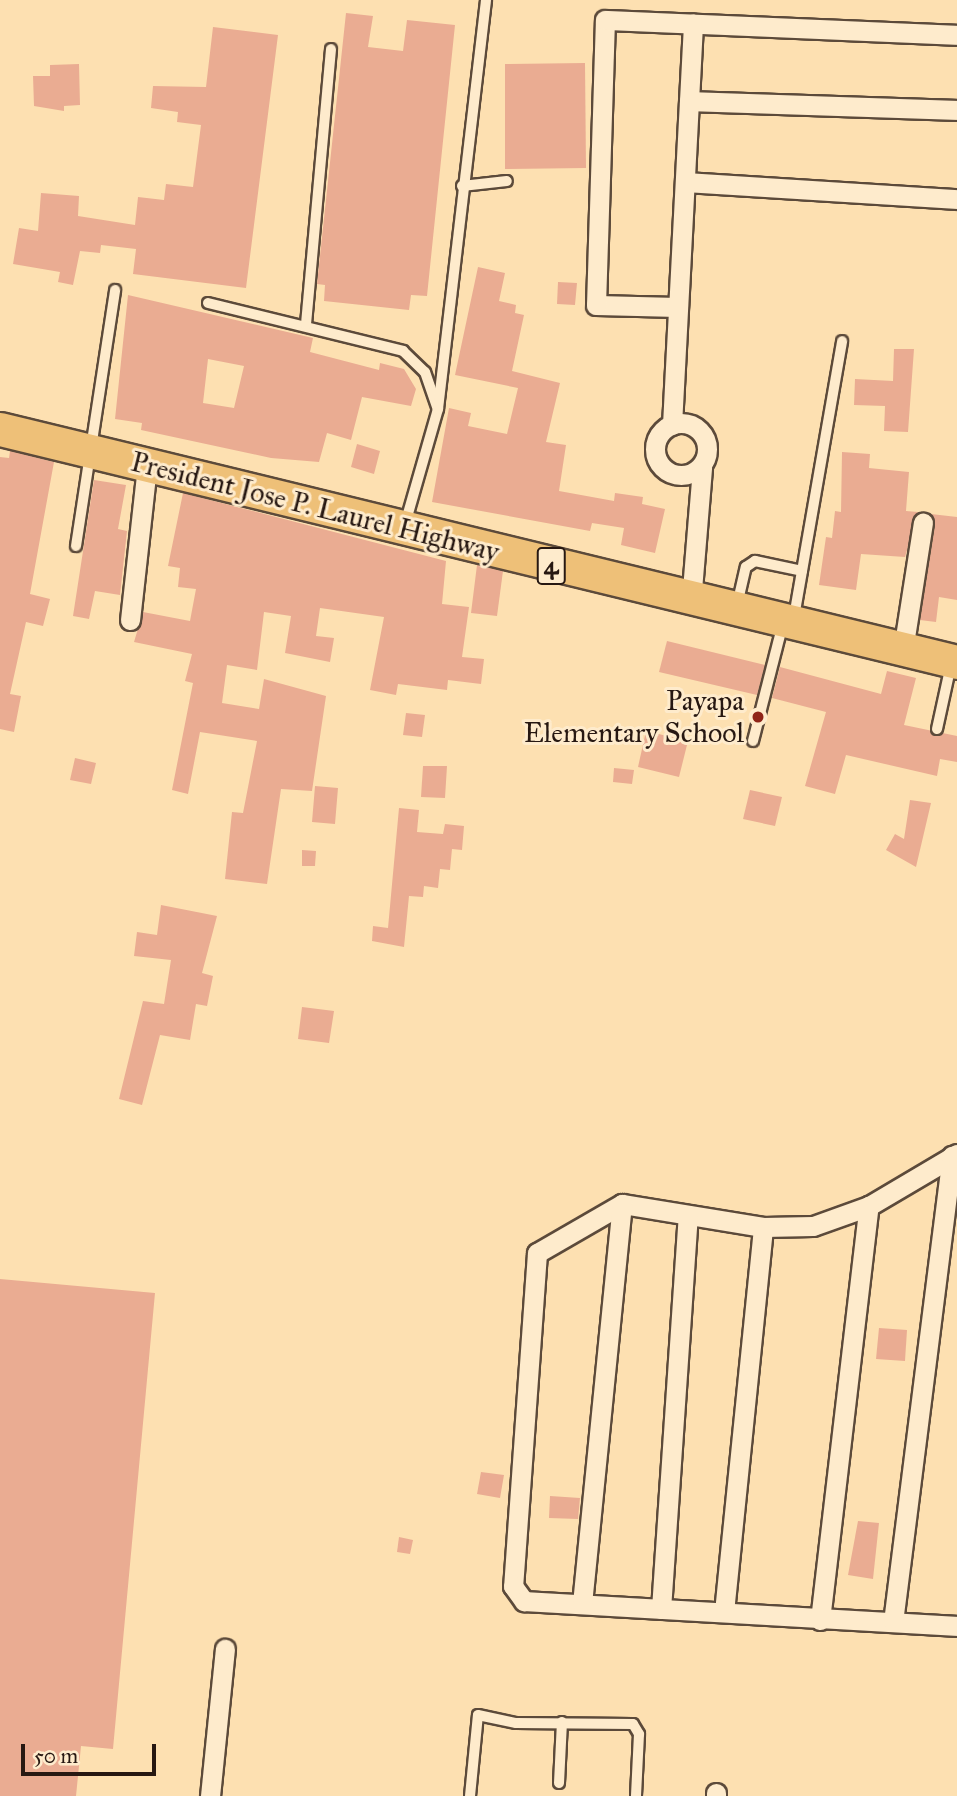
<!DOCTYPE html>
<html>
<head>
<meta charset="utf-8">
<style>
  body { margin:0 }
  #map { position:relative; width:957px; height:1796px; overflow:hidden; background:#fde0b1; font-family:"IM FELL Great Primer",serif }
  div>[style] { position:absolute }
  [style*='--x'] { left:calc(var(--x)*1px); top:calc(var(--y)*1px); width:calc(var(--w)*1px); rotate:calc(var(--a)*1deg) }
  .building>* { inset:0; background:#eaac92 }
  .roads { filter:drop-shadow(2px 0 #5c4a3a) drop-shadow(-2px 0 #5c4a3a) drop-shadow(0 2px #5c4a3a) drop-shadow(0 -2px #5c4a3a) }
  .service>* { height:10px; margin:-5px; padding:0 5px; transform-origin:5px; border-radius:5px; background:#feebcc }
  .minor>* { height:19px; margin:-9.5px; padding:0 9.5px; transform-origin:9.5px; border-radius:9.5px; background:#feebcc }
  .minor>.ring { margin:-9.5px; padding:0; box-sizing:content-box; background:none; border:19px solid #feebcc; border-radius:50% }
  .trunk>* { height:33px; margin:-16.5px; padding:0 16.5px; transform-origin:16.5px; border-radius:16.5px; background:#eec078 }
  .dots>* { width:19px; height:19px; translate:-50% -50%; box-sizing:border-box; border:4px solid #feebcc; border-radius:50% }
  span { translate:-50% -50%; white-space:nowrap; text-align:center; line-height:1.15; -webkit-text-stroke:6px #feebcc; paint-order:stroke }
  .shield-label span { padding:2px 5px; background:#feebcc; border:2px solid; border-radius:5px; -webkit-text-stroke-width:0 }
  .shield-label { font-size:26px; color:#271812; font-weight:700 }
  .street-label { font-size:28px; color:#271812 }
  .poi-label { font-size:28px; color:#271812 }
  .right { translate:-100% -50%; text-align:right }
  .scale { position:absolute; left:21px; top:1744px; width:135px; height:32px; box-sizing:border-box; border:4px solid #271812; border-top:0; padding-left:9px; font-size:21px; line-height:24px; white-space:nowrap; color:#271812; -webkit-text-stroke:5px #feebcc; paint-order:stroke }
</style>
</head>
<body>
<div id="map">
  <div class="building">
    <div style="clip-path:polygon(346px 13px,373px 16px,368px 47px,403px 51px,407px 20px,455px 25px,427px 296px,411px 295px,409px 310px,324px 301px,325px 285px,317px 284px)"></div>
    <div style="clip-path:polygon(213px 27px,278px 35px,246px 288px,133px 274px,136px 249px,101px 245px,100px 253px,80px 251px,73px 285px,58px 282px,60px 272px,13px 264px,19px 228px,38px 231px,41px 193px,79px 196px,78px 216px,135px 225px,138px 197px,164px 200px,166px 184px,193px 187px,201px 125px,177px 122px,178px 112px,151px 108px,153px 86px,206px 87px)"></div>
    <div style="clip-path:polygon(585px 63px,586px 168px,505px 169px,505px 64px)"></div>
    <div style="clip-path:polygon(79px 64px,80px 105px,64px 106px,64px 111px,34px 106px,33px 76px,50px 76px,50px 65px)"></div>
    <div style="clip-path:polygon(478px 267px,505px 273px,499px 301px,516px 305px,515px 313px,524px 315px,512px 371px,560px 383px,546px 442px,566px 445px,559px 491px,614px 501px,615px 493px,643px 497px,642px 504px,665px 509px,655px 553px,621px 545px,624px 528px,592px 523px,590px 531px,432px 502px,449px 408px,471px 413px,468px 426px,507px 434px,518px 388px,455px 375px)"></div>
    <div style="clip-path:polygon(558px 282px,577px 283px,575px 305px,557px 304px)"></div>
    <div style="clip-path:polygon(evenodd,128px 295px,313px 338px,310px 352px,379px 370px,380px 363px,404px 369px,416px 389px,411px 406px,362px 397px,351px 440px,327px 433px,319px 462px,271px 458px,141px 430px,142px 423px,115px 419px,128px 295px,208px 359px,244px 366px,234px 408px,203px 403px,208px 359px)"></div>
    <div style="clip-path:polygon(894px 349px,914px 349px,908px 432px,884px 431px,885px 406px,854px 405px,855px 379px,893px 381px)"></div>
    <div style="clip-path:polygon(357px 444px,380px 451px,374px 474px,351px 467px)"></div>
    <div style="clip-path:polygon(10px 451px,54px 462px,30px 594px,50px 599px,43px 626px,26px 622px,10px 694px,21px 696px,14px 732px,0 729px,0 457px,9px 458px)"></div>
    <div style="clip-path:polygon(842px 452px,870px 454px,869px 468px,909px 472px,906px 511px,918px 512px,905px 557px,861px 554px,856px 590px,819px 585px,826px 537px,832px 538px,835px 511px,841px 512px)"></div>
    <div style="clip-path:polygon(94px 480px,126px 485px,118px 529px,127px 531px,120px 595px,95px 591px,89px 619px,73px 616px)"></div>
    <div style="clip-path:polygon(183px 493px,446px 561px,442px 604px,469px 607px,462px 657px,484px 659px,481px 684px,448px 680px,447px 690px,398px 684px,396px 695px,370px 690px,384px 617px,320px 608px,316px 636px,334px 638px,330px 662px,285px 653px,291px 616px,264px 612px,257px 670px,227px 665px,222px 703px,259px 709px,264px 679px,326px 696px,312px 791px,281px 789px,267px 884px,225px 879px,232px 812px,243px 813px,257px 741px,200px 732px,188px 794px,172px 790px,193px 683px,185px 681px,192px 654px,134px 642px,143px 612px,190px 621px,196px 589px,178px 587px,180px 568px,168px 566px)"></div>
    <div style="clip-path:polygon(931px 514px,957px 517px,957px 600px,939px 597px,936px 622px,920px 620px,935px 525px)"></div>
    <div style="clip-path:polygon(477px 565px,503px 571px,497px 616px,471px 613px)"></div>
    <div style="clip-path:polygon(667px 641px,765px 665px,757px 695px,659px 672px)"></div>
    <div style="clip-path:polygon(780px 667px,881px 694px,887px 671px,916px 678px,904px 725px,957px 736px,957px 762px,940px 759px,937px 776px,846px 755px,835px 794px,805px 786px,826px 712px,772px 698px)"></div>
    <div style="clip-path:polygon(406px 713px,425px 715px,422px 737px,403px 735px)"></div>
    <div style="clip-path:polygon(646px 731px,688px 741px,679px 777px,638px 767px)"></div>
    <div style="clip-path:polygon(75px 758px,96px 763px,91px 784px,70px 780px)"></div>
    <div style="clip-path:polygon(423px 766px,447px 766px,445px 798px,421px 797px)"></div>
    <div style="clip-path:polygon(614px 768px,634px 770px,632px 784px,613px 782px)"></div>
    <div style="clip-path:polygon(315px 786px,338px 788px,335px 824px,312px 822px)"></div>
    <div style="clip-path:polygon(750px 790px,782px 797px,775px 826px,743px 819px)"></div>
    <div style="clip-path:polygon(910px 800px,931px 803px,916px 867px,886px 850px,895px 834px,904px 839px)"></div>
    <div style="clip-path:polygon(399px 808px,419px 810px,417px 832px,443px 834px,445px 824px,464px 826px,462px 850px,452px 849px,450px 870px,440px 869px,438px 888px,424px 886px,423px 897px,409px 896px,404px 947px,372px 941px,373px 926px,388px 928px)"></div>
    <div style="clip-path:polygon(302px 850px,316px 851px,315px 866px,302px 866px)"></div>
    <div style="clip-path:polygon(161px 905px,217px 916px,202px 973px,213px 976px,207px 1006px,196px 1004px,190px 1040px,160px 1035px,142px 1105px,119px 1099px,143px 1001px,164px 1004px,171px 960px,134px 956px,137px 932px,157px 935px)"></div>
    <div style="clip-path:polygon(302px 1007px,334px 1011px,329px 1043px,298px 1039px)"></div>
    <div style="clip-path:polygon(0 1279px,155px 1293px,113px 1749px,81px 1746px,76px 1796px,0 1796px)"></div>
    <div style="clip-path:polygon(879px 1328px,907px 1330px,905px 1361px,876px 1359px)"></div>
    <div style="clip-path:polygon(481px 1472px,504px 1475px,500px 1498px,477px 1494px)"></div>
    <div style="clip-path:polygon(550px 1496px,580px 1498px,578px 1519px,549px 1518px)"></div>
    <div style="clip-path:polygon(858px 1521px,879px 1523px,873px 1579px,848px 1575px)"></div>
    <div style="clip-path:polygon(399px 1537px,413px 1540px,410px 1554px,397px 1552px)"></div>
  </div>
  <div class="roads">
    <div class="service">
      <div style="--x:462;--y:186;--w:45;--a:-6.3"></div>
      <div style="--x:208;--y:303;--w:201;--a:13.8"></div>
      <div style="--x:403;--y:351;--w:30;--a:44"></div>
      <div style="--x:425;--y:372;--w:39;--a:71"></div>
      <div style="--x:438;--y:409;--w:120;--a:106"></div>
      <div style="--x:306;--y:324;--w:276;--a:-84.8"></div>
      <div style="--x:438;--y:409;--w:412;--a:-83.3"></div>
      <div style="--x:76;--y:546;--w:259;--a:-81.3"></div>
      <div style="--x:737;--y:605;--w:39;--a:-77"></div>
      <div style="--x:746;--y:567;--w:11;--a:-34"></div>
      <div style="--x:755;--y:561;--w:48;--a:12"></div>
      <div style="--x:794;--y:617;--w:280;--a:-80.1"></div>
      <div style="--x:937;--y:729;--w:66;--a:-77.7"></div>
      <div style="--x:753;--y:741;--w:122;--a:-75.7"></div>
      <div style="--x:559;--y:1783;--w:61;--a:-87.2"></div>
      <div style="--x:470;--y:1796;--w:81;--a:-84.4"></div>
      <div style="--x:478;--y:1715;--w:39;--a:12"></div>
      <div style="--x:516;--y:1723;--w:117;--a:0.5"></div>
      <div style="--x:633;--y:1724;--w:12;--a:59"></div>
      <div style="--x:639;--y:1734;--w:62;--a:92.8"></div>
    </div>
    <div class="minor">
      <div style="--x:689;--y:101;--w:268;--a:1.9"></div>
      <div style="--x:685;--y:182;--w:273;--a:3.6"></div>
      <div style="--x:678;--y:307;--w:82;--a:-178.6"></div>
      <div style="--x:596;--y:305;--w:285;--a:-88.2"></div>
      <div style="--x:605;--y:20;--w:352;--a:2.4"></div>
      <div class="ring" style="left:655px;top:423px;width:33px;height:33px"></div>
      <div style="--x:672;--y:425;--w:402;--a:-87"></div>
      <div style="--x:691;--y:602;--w:135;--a:-85.3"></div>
      <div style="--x:130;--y:620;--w:156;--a:-83.7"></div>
      <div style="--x:903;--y:650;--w:129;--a:-81.1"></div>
      <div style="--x:957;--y:1154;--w:102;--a:149.4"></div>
      <div style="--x:869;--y:1206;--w:59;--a:160.3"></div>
      <div style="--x:813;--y:1226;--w:50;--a:178.9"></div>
      <div style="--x:763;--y:1227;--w:143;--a:-170.7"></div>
      <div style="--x:622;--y:1204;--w:98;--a:150"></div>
      <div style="--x:537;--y:1253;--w:334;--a:94.1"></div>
      <div style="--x:513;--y:1586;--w:19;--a:54"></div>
      <div style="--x:524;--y:1601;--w:434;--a:3.3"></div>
      <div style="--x:582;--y:1604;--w:402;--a:-84.3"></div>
      <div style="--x:661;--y:1609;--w:395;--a:-86.1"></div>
      <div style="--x:724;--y:1612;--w:387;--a:-84.2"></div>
      <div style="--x:820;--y:1620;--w:417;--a:-83.3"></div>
      <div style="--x:893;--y:1622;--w:470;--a:-82.8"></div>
      <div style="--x:210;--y:1796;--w:148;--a:-84.2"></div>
      <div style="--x:716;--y:1796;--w:3;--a:-90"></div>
    </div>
    <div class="trunk">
      <div style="--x:0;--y:429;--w:985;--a:13.68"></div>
    </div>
  </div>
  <div class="dots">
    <div style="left:758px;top:717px;background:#8f2418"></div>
  </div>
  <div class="shield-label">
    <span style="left:551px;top:566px">4</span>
  </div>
  <div class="street-label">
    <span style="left:315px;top:507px;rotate:14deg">President Jose P. Laurel Highway</span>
  </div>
  <div class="poi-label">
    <span class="right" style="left:744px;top:717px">Payapa<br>Elementary School</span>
  </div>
  <div class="scale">50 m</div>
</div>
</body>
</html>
